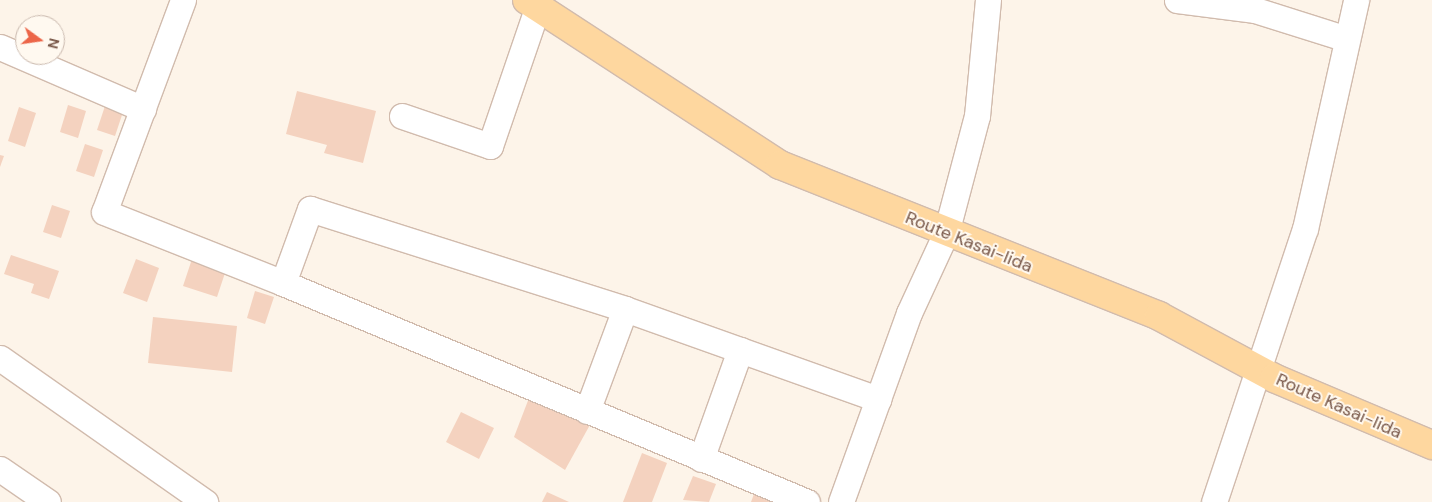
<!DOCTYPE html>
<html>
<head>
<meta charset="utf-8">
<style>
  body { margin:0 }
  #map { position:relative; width:1432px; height:502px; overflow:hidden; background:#fdf4e9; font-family:"DM Sans",sans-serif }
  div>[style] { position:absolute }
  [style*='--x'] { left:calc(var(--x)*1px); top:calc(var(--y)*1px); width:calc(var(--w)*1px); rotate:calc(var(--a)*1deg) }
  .building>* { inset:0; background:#f4d2bf }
  .roads { filter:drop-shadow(1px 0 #d1bbad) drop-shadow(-1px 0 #d1bbad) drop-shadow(0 1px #d1bbad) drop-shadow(0 -1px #d1bbad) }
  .minor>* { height:25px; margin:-12.5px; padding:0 12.5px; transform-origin:12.5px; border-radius:12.5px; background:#fff }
  .major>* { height:28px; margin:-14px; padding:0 14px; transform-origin:14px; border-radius:14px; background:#fed79f }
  span { translate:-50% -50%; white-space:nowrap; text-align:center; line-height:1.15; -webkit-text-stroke:4px #fff9f0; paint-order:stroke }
  .street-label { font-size:18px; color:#7a594a }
  .north { position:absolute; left:15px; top:15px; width:50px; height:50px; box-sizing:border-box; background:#fff9f0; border:1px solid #cab9ae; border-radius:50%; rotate:104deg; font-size:14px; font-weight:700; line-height:20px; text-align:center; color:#7a594a }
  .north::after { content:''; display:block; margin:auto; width:18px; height:22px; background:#ec6649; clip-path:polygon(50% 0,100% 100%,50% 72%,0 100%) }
</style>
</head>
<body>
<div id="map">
  <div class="building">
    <div style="clip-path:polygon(297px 91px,376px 111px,363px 163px,324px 153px,327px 145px,286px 134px)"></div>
    <div style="clip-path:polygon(106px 103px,124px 109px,115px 136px,97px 130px)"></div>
    <div style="clip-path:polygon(68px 105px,86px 111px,78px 138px,60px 132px)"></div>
    <div style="clip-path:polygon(19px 107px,36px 113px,25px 147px,8px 141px)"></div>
    <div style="clip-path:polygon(85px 144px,103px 150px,94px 177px,76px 171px)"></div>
    <div style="clip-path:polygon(0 155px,4px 156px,0 167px)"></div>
    <div style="clip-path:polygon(52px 205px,70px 211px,61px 238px,43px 232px)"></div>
    <div style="clip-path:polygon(11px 255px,59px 271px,49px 299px,31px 293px,34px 284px,4px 274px)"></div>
    <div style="clip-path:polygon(136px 259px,159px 268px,147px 302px,123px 293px)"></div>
    <div style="clip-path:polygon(192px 259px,226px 270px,217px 297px,183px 286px)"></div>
    <div style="clip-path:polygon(255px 291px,274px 297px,265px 324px,247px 318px)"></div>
    <div style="clip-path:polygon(153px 317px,237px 326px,232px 372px,148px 363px)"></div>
    <div style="clip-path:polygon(529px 398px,591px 423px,565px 470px,514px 437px)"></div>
    <div style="clip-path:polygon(461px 412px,494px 428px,479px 459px,446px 442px)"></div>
    <div style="clip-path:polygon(642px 453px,667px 463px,652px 502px,623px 502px)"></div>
    <div style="clip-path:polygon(693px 476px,716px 484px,709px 502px,683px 500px)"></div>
    <div style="clip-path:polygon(547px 492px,569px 502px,542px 502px)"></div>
    <div style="clip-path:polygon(754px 494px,773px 502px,751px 502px)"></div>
  </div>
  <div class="roads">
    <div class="minor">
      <div style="--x:183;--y:0;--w:226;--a:110.4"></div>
      <div style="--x:104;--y:212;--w:193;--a:21.6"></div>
      <div style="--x:283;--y:283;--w:568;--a:22.68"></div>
      <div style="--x:1177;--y:0;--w:79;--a:7.3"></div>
      <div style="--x:1255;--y:10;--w:96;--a:17.5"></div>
      <div style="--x:0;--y:47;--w:156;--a:23.4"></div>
      <div style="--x:402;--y:116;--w:93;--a:18.8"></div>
      <div style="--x:490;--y:146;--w:154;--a:-71.1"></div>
      <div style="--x:283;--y:283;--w:79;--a:-70"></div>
      <div style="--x:310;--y:209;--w:330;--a:17.6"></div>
      <div style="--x:625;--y:309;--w:269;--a:19.6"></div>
      <div style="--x:878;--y:399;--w:109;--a:109.8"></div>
      <div style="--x:0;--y:358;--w:251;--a:35.1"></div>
      <div style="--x:878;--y:399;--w:91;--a:-70.2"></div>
      <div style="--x:909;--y:313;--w:88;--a:-65.2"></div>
      <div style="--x:946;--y:233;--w:121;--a:-75.2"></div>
      <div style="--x:977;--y:116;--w:117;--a:-84.6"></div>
      <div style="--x:587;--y:411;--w:109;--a:-69.6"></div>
      <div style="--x:701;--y:459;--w:116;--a:-70.3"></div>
      <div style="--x:0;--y:469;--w:58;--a:34.5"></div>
      <div style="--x:1214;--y:502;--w:288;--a:-71.6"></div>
      <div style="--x:1305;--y:229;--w:235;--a:-77.4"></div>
    </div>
    <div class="major">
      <div style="--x:527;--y:0;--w:302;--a:33.1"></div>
      <div style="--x:780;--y:165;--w:408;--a:21.7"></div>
      <div style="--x:1159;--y:316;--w:131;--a:28.3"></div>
      <div style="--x:1274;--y:378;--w:172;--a:23"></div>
    </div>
  </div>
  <div class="street-label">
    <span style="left:969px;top:242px;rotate:22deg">Route Kasai-Iida</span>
    <span style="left:1339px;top:406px;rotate:24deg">Route Kasai-Iida</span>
  </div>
  <div class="north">N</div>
</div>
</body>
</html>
